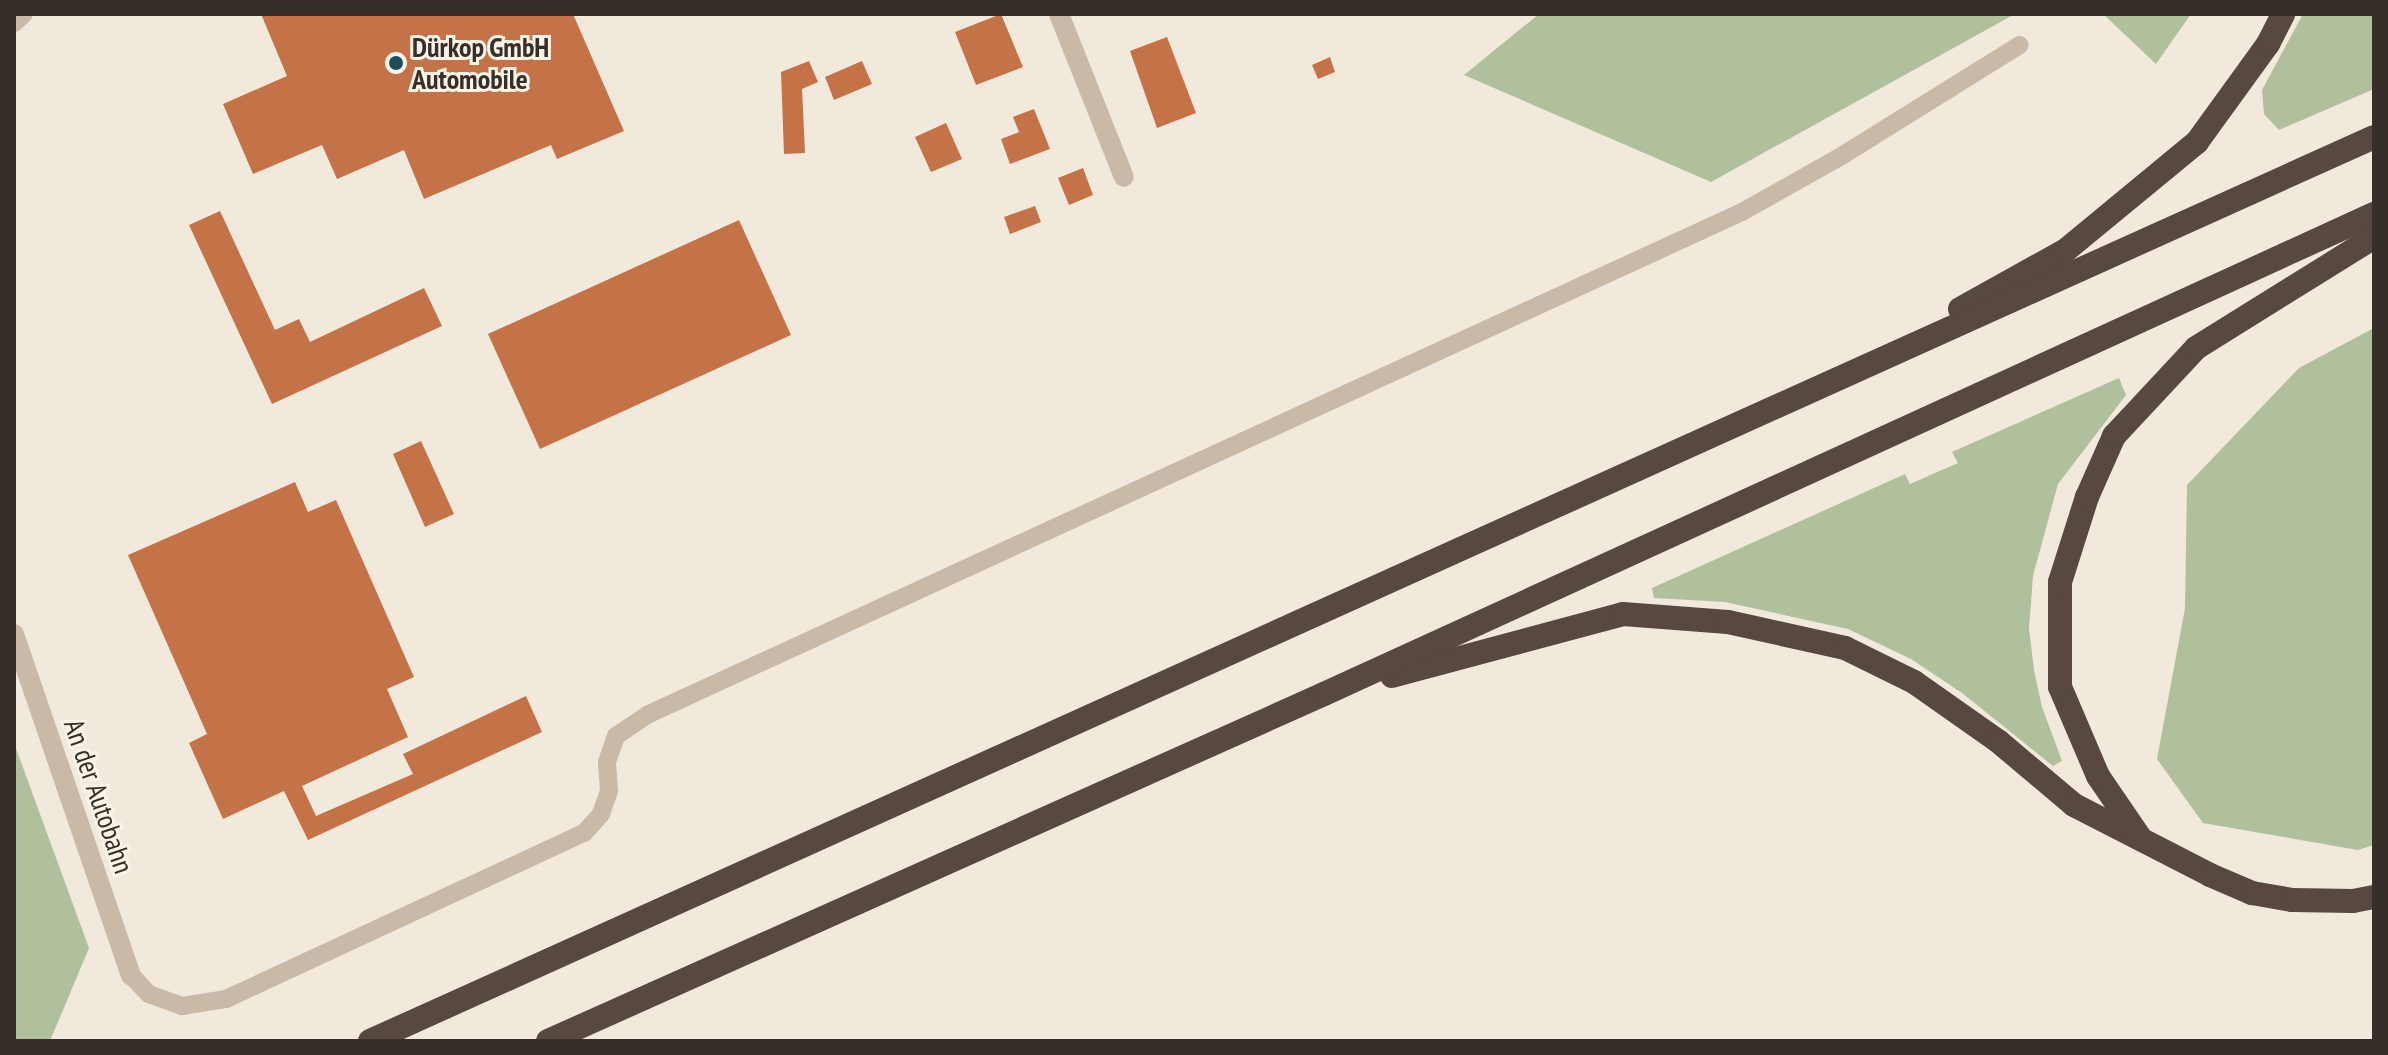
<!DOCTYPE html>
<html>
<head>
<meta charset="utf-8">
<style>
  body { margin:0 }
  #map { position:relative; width:2388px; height:1055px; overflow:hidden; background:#f1e9dc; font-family:"PT Sans Narrow",sans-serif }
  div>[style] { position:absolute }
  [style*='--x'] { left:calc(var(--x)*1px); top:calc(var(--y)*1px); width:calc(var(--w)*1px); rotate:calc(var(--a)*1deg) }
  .green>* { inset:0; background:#b0c09c }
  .building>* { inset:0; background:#c47247 }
  .lane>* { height:18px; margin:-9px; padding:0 9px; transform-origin:9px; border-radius:9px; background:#c9baa8 }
  .street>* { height:20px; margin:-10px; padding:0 10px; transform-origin:10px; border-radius:10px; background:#c9baa8 }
  .highway>* { height:24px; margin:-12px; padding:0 12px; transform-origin:12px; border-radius:12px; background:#57493f }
  .dots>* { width:22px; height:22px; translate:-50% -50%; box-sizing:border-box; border:4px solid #f9f3e8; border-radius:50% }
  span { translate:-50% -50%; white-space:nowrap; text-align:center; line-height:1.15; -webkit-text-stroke:6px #f9f3e8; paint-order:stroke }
  .poi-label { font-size:28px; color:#362e28; font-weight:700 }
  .left { translate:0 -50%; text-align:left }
  .street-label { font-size:28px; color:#362e28 }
  .frame { position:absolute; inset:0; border:16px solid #362e28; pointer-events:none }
</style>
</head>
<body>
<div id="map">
  <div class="green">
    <div style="clip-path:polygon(1539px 14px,2015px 14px,1711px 182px,1464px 75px)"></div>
    <div style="clip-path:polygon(2103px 14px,2191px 14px,2156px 64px)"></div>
    <div style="clip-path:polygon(2303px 14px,2374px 14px,2374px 89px,2279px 130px,2264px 114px,2262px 90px)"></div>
    <div style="clip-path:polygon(2374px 328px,2374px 845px,2358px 850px,2203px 823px,2157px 759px,2185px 608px,2187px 485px,2299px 368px)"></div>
    <div style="clip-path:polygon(2119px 378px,2126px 395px,2058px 484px,2033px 576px,2029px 629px,2034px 670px,2042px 707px,2062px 761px,2053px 766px,1962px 693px,1911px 659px,1848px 629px,1725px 602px,1654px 598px,1652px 588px,1905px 474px,1910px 484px,1958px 463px,1952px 452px)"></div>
    <div style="clip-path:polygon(14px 743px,89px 948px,50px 1041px,14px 1041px)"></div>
  </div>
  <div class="building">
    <div style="clip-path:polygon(261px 14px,573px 14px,624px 131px,557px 159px,551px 145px,424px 199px,404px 150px,337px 179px,322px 145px,253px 174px,223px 104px,287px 76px)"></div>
    <div style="clip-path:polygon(1001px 14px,1023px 67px,976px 85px,955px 32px)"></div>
    <div style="clip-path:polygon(1167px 37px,1196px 113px,1157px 128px,1130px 51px)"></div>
    <div style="clip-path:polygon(1330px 57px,1335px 72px,1318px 79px,1312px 65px)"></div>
    <div style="clip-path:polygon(809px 61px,818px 82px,802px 89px,805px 153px,784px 154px,781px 72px)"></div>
    <div style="clip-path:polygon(862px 61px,872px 84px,834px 100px,825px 77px)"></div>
    <div style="clip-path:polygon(1034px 109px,1050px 149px,1010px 164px,1001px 139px,1019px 132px,1013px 117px)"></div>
    <div style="clip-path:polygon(946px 123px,962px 159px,931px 172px,915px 137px)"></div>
    <div style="clip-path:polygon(1083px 168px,1093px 195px,1069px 205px,1058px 178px)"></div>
    <div style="clip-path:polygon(1035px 206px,1041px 222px,1010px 234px,1004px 217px)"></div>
    <div style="clip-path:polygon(220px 211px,275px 330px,299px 319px,310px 342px,424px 288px,442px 326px,272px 404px,189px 225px)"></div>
    <div style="clip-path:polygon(739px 220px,791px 335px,540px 449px,488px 334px)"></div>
    <div style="clip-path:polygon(421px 441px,454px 514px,425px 527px,393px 454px)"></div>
    <div style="clip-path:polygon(295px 482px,308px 512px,336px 500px,414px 677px,387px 689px,408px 737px,302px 786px,316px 816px,413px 774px,403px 754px,526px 696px,542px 732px,308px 840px,284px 791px,223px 819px,189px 743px,207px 734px,128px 555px)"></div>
  </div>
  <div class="lane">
    <div style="--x:14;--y:23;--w:13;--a:-42"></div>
    <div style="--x:131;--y:975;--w:26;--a:47"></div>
    <div style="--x:149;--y:994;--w:35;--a:20"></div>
    <div style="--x:182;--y:1006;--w:45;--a:-9"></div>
    <div style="--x:226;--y:999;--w:395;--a:-24.9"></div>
    <div style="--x:584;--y:833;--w:25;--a:-48"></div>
    <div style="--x:601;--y:814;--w:24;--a:-71"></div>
    <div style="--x:609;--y:791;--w:29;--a:-94"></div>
    <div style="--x:607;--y:762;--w:28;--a:-71"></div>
    <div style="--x:616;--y:736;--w:40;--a:-34"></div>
    <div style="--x:649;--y:714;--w:1203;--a:-24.67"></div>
    <div style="--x:1742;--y:212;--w:116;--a:-29.4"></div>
    <div style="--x:1843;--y:155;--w:208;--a:-31.9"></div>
  </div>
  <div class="street">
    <div style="--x:1059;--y:14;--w:175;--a:68.3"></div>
    <div style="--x:14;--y:634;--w:361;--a:71.1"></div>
  </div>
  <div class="highway">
    <div style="--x:1960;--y:309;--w:121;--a:-29.1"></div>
    <div style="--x:2066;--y:250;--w:170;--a:-39.5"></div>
    <div style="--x:2197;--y:142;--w:121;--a:-54.1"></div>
    <div style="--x:2268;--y:44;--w:34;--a:-63"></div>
    <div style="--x:1392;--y:676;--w:239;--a:-15"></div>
    <div style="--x:1623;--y:614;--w:105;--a:4.4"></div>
    <div style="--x:1728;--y:622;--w:120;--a:12.5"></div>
    <div style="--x:1845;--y:648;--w:77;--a:26.2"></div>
    <div style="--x:1914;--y:682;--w:103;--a:35.1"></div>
    <div style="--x:1998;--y:741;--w:99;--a:40.1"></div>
    <div style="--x:2074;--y:805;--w:153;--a:27.2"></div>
    <div style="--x:2210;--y:875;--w:46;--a:23.2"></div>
    <div style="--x:2252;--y:893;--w:41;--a:9.9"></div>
    <div style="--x:2292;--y:900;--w:61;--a:0.9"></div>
    <div style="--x:2353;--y:901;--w:21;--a:-11"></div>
    <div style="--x:2141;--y:839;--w:76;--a:-124.3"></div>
    <div style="--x:2098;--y:776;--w:97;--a:-113.1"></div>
    <div style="--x:2060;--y:687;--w:105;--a:-90"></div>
    <div style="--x:2060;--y:582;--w:89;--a:-72.4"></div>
    <div style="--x:2087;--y:497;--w:67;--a:-66.1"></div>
    <div style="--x:2114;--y:436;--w:120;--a:-47"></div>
    <div style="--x:2196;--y:348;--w:210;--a:-31.9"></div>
    <div style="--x:370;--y:1041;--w:2198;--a:-24.28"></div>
    <div style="--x:548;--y:1041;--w:850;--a:-24.09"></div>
    <div style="--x:1324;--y:694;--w:1155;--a:-24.57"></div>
  </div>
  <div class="dots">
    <div style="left:396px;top:63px;background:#1e4e57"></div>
  </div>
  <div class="poi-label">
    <span class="left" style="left:412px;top:63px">Dürkop GmbH<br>Automobile</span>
  </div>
  <div class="street-label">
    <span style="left:99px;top:796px;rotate:71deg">An der Autobahn</span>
  </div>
  <div class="frame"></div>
</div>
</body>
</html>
